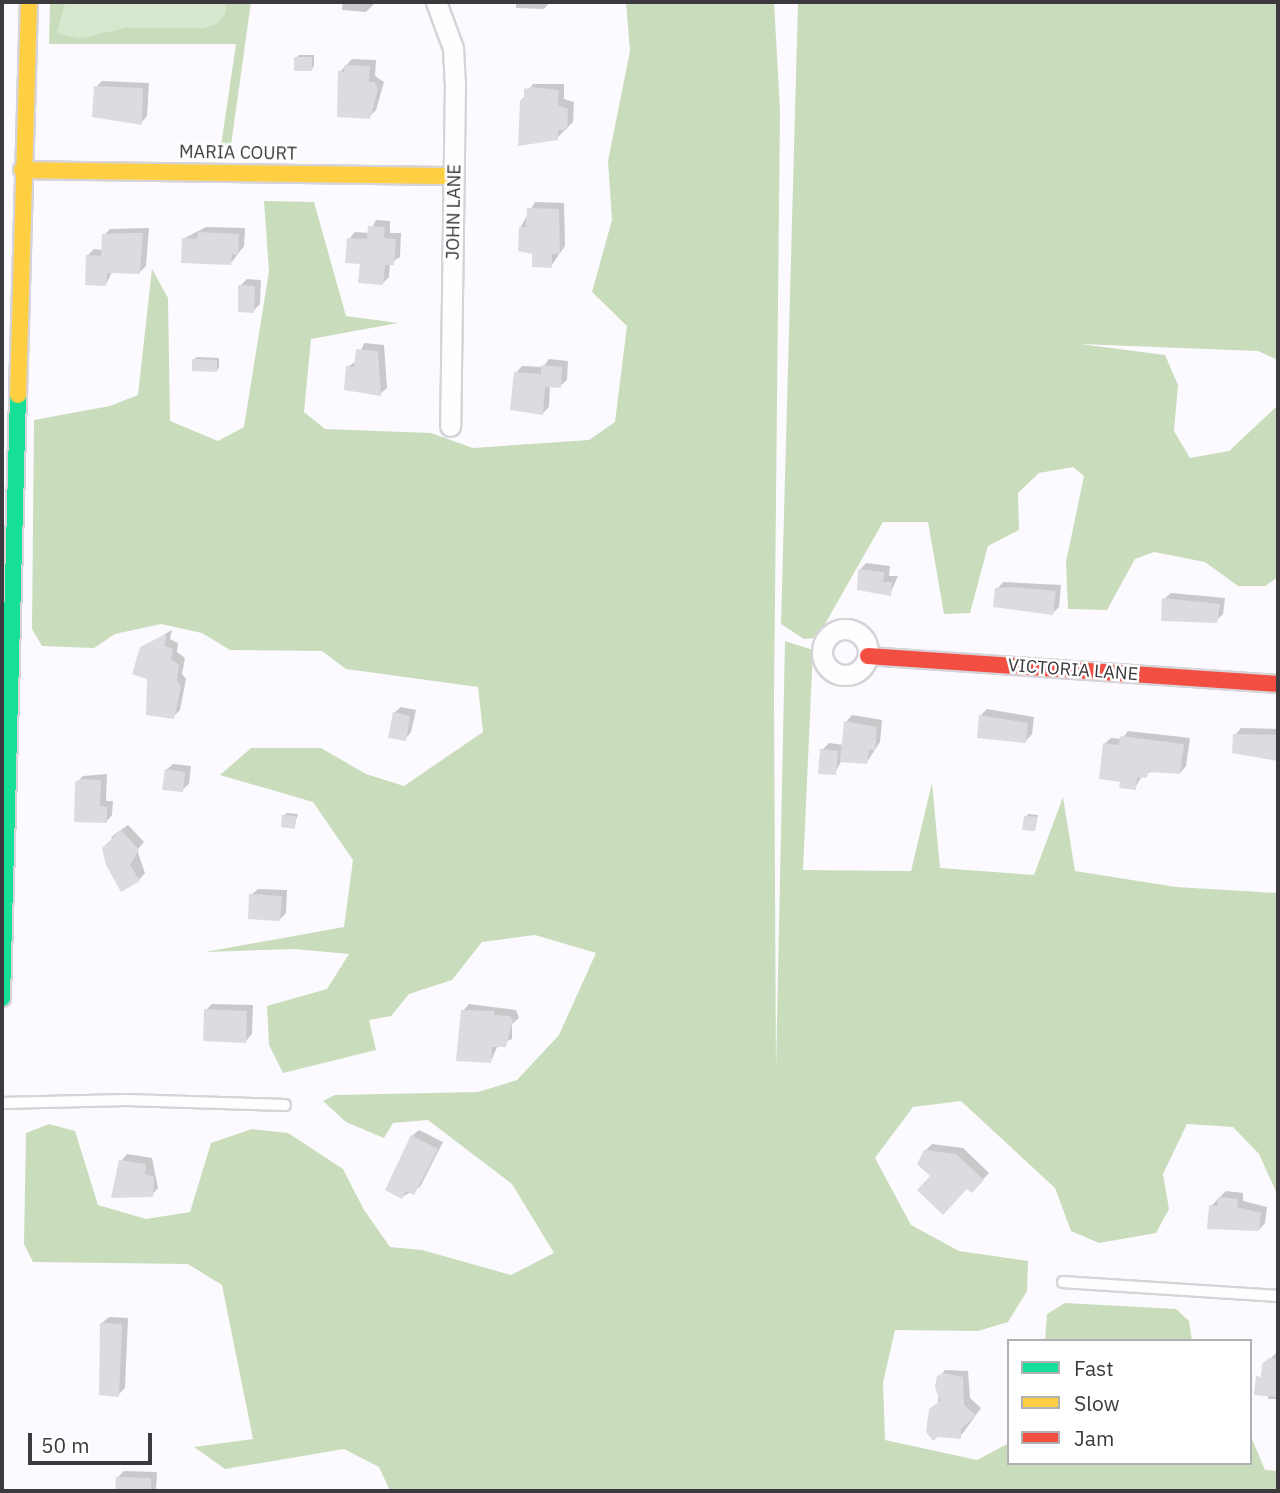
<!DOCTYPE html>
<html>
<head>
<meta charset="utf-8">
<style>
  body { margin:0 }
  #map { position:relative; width:1280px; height:1493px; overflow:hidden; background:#fcfafe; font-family:"IBM Plex Sans",sans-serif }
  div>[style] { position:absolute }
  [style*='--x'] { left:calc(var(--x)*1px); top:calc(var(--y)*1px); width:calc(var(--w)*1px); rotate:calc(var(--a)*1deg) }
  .green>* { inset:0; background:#d7e7cd }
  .forest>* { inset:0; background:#c9ddbc }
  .shadow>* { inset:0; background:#0003 }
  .building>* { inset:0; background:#dddbdf }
  .roads { filter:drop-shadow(2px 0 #d6d4d8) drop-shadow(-2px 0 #d6d4d8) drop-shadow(0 2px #d6d4d8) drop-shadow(0 -2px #d6d4d8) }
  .lane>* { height:10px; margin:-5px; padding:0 5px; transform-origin:5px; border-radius:5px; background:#fffeff }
  .street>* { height:19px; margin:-9.5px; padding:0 9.5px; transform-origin:9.5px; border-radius:9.5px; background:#fffeff }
  .street>.ring { margin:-9.5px; padding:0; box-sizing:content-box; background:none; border:19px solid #fffeff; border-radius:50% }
  .fast>* { height:16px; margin:-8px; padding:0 8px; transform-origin:8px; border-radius:8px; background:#16e098 }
  .slow>* { height:16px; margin:-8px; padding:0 8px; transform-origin:8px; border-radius:8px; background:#ffcf43 }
  .jam>* { height:16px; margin:-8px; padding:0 8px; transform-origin:8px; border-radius:8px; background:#f24e42 }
  span { translate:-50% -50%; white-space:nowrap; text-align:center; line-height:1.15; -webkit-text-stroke:5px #fff; paint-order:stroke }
  .street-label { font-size:18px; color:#3c393f }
  .frame { position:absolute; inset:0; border:4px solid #3c393f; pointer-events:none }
  .legend { position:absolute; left:1007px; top:1339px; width:245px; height:126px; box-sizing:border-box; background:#fff; border:2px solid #b1b0b2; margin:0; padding:9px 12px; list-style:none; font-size:21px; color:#3c393f }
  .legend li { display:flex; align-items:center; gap:14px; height:35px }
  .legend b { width:35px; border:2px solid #b1b0b2 }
  .scale { position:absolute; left:28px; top:1433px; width:124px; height:32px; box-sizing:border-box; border:4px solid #3c393f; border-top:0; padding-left:9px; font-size:21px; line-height:24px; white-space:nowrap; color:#3c393f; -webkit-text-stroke:5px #fff; paint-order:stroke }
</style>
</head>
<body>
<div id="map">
  <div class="green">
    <div style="clip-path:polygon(66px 2px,226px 2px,226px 12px,217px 24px,201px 28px,124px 28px,81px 38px,57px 33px)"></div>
  </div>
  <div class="forest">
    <div style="clip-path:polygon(50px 2px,66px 2px,57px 33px,81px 38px,124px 28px,201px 28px,217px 24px,226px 12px,226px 2px,251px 2px,231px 145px,221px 146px,236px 44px,49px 44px)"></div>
    <div style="clip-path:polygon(626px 2px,774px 2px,780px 110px,774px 697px,776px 1069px,785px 641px,813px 650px,803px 870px,911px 871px,932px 783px,940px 868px,1034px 875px,1063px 797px,1075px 871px,1176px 887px,1278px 893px,1278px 1196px,1259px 1154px,1233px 1127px,1187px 1124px,1163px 1174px,1169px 1209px,1156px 1233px,1099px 1243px,1071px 1231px,1055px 1188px,961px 1101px,913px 1107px,875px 1158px,911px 1225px,959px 1251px,1028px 1261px,1027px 1291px,1008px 1322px,978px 1331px,895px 1330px,883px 1383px,885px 1440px,977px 1460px,1009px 1443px,1009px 1463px,1250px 1463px,1250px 1434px,1265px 1470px,1278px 1471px,1278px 1491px,390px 1491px,379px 1467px,344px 1449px,225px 1469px,194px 1447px,253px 1439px,222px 1285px,188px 1264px,33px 1262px,24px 1244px,26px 1133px,49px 1124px,75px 1131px,98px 1205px,146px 1219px,190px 1212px,211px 1143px,252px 1129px,288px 1133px,343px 1169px,364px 1210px,390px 1247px,422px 1250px,511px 1275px,554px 1253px,512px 1184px,428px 1120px,393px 1123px,384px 1138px,346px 1122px,323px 1101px,335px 1095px,478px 1092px,517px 1080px,559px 1035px,596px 953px,535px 935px,482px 942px,452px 980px,409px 994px,391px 1016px,369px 1020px,376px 1050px,283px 1073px,269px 1045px,267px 1006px,327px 989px,349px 954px,294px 949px,205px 952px,344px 927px,353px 860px,313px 802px,220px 775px,251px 748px,321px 748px,366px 774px,404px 786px,483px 732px,478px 687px,346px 669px,322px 651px,230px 650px,202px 633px,161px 624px,115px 634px,94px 648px,42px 646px,32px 629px,34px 420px,110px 406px,138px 395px,152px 269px,168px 298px,170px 421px,218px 441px,244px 427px,269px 271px,264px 201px,314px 202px,346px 316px,398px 323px,311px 339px,304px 412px,325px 429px,431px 433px,473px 448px,589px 440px,615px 422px,627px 326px,592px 292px,612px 220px,608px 161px,630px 51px)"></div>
    <div style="clip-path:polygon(798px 2px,1278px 2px,1278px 360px,1258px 351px,1080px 344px,1165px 355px,1178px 385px,1174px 431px,1190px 458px,1229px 451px,1278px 405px,1278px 577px,1265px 586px,1238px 586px,1205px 562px,1154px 552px,1135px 559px,1107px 610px,1068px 609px,1066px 562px,1084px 476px,1073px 467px,1039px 473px,1018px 493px,1019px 530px,988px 546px,970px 613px,944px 614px,928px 522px,883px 522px,817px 638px,804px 639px,781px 624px)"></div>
    <div style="clip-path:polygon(1065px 1303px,1176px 1309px,1189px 1321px,1192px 1341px,1045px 1341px,1047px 1314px)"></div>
  </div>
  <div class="shadow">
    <div style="clip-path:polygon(343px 2px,373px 2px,373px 5px,366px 12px,342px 10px)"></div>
    <div style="clip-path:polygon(516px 2px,550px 2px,544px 9px,516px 8px)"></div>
    <div style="clip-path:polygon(299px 55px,314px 55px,314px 66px,312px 69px,296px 58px)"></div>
    <div style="clip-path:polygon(352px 59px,376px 60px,375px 76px,384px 82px,376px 110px,369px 117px,340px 72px)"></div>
    <div style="clip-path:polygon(102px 81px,149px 83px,147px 116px,141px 123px,96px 87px)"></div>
    <div style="clip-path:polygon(533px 84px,564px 84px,564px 99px,574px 102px,573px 122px,557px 138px,521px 101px)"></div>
    <div style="clip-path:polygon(535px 202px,564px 203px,565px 246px,551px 266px,520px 228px)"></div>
    <div style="clip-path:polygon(376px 220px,390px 221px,390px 233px,401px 233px,400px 257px,390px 263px,389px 277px,383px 283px,361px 262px,349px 239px,355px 232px,369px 233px)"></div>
    <div style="clip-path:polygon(206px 227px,245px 228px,244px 246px,231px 263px,183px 239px)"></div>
    <div style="clip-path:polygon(149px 228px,146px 266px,139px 273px,112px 272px,106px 284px,87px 256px,94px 249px,103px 250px,104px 235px,110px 229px)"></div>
    <div style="clip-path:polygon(247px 279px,261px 280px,260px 304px,253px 311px,240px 286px)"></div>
    <div style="clip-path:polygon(364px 343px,384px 345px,387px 388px,380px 394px,347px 367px,357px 361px)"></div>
    <div style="clip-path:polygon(197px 357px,219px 358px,219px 368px,216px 371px,194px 359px)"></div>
    <div style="clip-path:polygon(549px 359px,568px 361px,567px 380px,560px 386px,550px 386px,549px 407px,543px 413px,516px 373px,522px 366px,543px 367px)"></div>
    <div style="clip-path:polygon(866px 563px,890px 566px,889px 576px,898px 576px,890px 594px,860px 570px)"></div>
    <div style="clip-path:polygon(1003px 582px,1061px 585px,1059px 607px,1052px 614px,997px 589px)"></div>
    <div style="clip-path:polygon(1171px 593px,1225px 598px,1223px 614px,1216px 621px,1164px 599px)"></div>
    <div style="clip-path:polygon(172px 630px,170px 639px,178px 643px,177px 652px,185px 658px,182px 674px,186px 679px,180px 710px,173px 717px,148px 678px,141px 648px)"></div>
    <div style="clip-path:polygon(401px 707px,416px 710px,411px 732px,405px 739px,394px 713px)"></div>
    <div style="clip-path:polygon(987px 709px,1034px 717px,1032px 734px,1026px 741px,981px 715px)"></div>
    <div style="clip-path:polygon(852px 715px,882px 720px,880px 742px,867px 762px,842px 760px,835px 773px,822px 750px,829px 743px,844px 745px,846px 722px)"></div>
    <div style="clip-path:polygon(1241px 728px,1278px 729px,1278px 759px,1234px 752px,1235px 735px)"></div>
    <div style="clip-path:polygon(1128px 731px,1190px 738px,1186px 766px,1180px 773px,1153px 771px,1142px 776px,1135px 788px,1122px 780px,1104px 744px,1111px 738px,1122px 739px)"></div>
    <div style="clip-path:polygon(173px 764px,191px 766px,189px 784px,182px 790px,166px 770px)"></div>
    <div style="clip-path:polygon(107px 774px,106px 801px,113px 801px,112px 815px,106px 822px,77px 782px,83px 776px)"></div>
    <div style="clip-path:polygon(287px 813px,298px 814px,294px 827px,284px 815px)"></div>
    <div style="clip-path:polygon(1028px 814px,1038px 815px,1035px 829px,1026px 817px)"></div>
    <div style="clip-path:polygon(128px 825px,144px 842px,137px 850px,145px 873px,139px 880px,111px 837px)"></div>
    <div style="clip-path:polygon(258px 889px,287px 890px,286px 913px,279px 920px,251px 895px)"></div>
    <div style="clip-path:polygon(212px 1004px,253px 1005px,252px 1034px,246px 1041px,206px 1010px)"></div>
    <div style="clip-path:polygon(469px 1004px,516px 1010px,519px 1018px,512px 1024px,512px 1039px,498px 1045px,491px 1061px,463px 1011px)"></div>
    <div style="clip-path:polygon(419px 1130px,443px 1142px,420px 1187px,402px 1197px,412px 1136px)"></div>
    <div style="clip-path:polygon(932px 1144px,963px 1148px,989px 1173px,972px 1191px,932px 1176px,925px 1151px)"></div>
    <div style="clip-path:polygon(127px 1154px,152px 1158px,158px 1188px,152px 1195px,121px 1161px)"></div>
    <div style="clip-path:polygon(1226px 1191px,1243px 1193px,1243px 1201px,1267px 1207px,1265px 1223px,1259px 1230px,1211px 1206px)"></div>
    <div style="clip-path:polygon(109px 1317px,128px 1318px,125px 1388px,118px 1395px,102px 1323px)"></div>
    <div style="clip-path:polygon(1277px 1352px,1278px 1399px,1268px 1399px,1268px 1395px,1256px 1394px,1264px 1365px)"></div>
    <div style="clip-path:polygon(945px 1370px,968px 1371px,970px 1398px,981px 1408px,960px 1437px,938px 1403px,939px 1377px)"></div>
    <div style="clip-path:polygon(124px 1471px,157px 1472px,156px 1491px,117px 1491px,117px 1478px)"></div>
  </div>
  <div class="building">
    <div style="clip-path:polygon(294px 57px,312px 57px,312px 71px,294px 71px)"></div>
    <div style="clip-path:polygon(344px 65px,370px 66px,369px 82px,375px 82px,378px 89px,370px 119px,337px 117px,338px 71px,344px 72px)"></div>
    <div style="clip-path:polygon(94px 86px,143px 88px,142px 125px,92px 117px)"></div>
    <div style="clip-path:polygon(533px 87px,559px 90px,558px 105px,568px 109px,567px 130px,558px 130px,558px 140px,518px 146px,520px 100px,524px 100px,524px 89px)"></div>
    <div style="clip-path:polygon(527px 208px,559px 209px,560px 254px,552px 254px,552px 268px,532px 267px,532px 254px,518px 251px,519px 227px,526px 227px)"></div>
    <div style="clip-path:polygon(368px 226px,385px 227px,384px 238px,396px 239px,394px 265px,385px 265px,383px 285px,358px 283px,360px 264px,345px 263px,347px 238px,367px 239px)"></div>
    <div style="clip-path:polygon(198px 232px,239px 234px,238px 255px,232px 254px,231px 265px,181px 263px,182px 238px,197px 239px)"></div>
    <div style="clip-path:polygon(129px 233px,143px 233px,140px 274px,107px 273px,106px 286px,85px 285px,86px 255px,101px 256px,102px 234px)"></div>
    <div style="clip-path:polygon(238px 285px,255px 286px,254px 313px,238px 312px)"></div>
    <div style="clip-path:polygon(356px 349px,378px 351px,381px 396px,344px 390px,346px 366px,354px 367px)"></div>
    <div style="clip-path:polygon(192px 359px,217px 360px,217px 372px,192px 371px)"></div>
    <div style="clip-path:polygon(541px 365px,562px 367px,561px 388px,545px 387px,543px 415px,510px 410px,514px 372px,541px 374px)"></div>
    <div style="clip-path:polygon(858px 569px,884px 572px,883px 582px,892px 582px,891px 596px,857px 590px)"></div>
    <div style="clip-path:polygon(1014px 587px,1056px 591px,1053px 615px,993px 607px,995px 588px)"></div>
    <div style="clip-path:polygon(1162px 598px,1220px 604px,1217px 623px,1161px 621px)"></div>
    <div style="clip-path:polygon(166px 634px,165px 646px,173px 649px,171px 659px,179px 665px,177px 681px,181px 686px,174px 719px,146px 715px,147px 679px,132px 674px,140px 647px)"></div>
    <div style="clip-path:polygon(393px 712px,410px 716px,406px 741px,388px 738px)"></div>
    <div style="clip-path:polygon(979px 715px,1028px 723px,1026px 743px,977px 738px)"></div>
    <div style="clip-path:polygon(844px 721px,877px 727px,875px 750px,869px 750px,867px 764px,840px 762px)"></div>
    <div style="clip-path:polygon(1233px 734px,1278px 735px,1277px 761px,1232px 753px)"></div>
    <div style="clip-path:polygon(1120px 736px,1184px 744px,1180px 774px,1148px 772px,1147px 778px,1137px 777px,1136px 790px,1119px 788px,1120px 782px,1099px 779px,1103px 743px,1119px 745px)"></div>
    <div style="clip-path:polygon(820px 749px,838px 751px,836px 775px,818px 774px)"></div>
    <div style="clip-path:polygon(165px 769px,185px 772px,183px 792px,162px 790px)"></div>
    <div style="clip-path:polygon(81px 779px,101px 780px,100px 806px,107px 807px,107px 823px,74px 822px,75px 782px)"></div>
    <div style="clip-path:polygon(282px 815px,296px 816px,295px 829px,281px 827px)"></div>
    <div style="clip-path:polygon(1024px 816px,1037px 817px,1035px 831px,1022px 830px)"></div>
    <div style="clip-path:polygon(121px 830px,139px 850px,130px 865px,140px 881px,121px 892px,106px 865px,102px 848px)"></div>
    <div style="clip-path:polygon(249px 894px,282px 896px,280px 921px,248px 919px)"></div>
    <div style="clip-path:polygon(204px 1009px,247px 1011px,246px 1043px,203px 1041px)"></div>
    <div style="clip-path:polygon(461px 1010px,495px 1011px,494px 1015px,510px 1016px,513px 1020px,506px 1047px,492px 1047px,491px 1063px,456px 1061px)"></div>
    <div style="clip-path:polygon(411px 1135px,438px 1149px,414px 1195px,406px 1191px,402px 1199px,385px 1190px)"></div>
    <div style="clip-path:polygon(924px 1150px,956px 1154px,984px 1180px,972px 1193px,967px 1189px,943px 1215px,917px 1190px,930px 1176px,917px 1164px)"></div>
    <div style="clip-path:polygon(119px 1160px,146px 1164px,145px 1174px,154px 1177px,153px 1197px,111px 1198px)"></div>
    <div style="clip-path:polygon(1218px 1197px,1238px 1199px,1237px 1207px,1261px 1213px,1259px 1231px,1207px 1229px,1209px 1205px,1217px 1206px)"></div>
    <div style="clip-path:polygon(100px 1323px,122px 1324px,119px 1397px,99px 1395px)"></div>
    <div style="clip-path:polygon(1269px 1358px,1278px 1359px,1278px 1397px,1254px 1395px,1256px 1376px,1261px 1377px,1262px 1364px)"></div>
    <div style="clip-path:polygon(943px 1373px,963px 1377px,964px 1405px,976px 1415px,961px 1429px,961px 1439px,938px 1437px,933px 1441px,926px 1432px,929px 1409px,940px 1401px,935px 1387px,937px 1376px)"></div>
    <div style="clip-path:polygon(116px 1477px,151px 1478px,151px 1491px,115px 1491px)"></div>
  </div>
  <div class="roads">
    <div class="lane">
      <div style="--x:2;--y:1103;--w:124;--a:-1.4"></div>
      <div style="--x:126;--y:1100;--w:159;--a:1.8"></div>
      <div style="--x:1063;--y:1282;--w:215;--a:3.7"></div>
    </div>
    <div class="street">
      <div style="--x:436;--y:2;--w:49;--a:69.7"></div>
      <div style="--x:453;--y:48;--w:34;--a:87"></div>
      <div style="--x:455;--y:82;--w:344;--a:90.8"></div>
      <div class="ring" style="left:822px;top:629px;width:27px;height:27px"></div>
    </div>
    <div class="fast">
      <div style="--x:2;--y:998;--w:603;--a:-88.48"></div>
    </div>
    <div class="slow">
      <div style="--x:22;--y:170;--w:432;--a:0.8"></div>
      <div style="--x:18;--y:395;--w:393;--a:-88.4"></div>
    </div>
    <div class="jam">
      <div style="--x:868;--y:656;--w:411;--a:3.9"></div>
    </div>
  </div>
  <div class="street-label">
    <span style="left:238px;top:153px;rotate:1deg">MARIA COURT</span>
    <span style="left:454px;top:212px;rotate:-89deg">JOHN LANE</span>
    <span style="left:1073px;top:670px;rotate:4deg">VICTORIA LANE</span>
  </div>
  <div class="frame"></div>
  <ul class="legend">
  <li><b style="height:9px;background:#16e098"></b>Fast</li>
  <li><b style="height:9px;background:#ffcf43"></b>Slow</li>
  <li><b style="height:9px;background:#f24e42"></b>Jam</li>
  </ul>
  <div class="scale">50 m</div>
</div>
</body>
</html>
